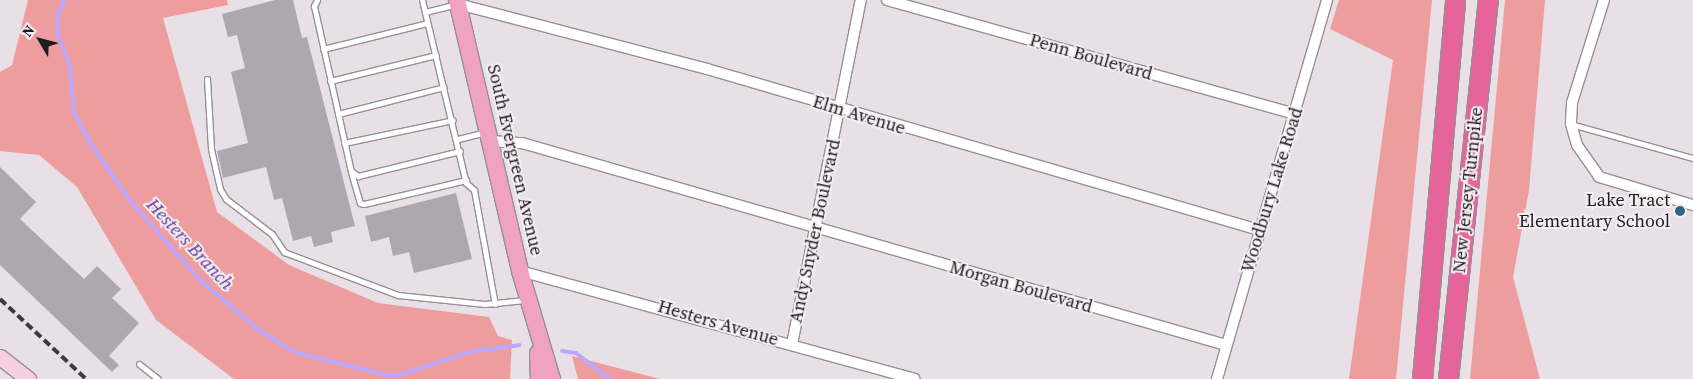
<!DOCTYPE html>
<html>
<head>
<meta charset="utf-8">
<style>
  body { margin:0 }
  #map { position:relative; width:1693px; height:379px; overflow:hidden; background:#e8e0e6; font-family:"Source Serif 4",serif }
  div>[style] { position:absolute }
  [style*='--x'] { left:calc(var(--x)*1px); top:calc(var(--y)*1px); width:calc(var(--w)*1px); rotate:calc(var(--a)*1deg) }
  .green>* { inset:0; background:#ee9d9f }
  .stream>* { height:4px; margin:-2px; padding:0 2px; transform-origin:2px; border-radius:2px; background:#bca7fe }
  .building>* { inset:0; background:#ada8af }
  .roads { filter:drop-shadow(1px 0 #968f94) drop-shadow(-1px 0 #968f94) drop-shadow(0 1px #968f94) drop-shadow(0 -1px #968f94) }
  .lane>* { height:5px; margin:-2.5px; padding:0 2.5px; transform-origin:2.5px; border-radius:2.5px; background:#fff }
  .street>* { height:10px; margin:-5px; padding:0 5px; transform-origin:5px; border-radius:5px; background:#fff }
  .secondary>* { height:15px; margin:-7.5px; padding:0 7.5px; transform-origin:7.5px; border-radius:7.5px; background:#f7d0e0 }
  .primary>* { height:16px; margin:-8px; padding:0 8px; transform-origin:8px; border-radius:8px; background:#efa2c2 }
  .highway>* { height:19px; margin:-9.5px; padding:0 9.5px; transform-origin:9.5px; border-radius:9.5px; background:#e56499 }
  .rail>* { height:4px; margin-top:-2px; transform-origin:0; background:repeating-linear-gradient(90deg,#3c393b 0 8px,transparent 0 12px) }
  .dots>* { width:14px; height:14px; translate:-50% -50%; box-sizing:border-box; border:2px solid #f6edf3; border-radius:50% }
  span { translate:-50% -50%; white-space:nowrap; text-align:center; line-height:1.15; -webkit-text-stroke:4px #f6edf3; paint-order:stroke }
  .street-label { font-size:18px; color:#1f1c1e }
  .poi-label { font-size:18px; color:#1f1c1e }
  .right { translate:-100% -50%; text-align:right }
  .water-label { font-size:19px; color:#58379a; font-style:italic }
  .north { position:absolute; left:15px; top:15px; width:50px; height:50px; -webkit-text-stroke:4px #f6edf3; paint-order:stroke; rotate:307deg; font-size:14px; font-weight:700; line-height:20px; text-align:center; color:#1f1c1e }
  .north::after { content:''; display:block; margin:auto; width:18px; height:22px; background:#1f1c1e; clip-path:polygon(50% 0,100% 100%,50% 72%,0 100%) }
</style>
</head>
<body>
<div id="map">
  <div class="green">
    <div style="clip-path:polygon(28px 0,227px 0,228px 5px,163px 18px,217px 212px,289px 265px,378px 303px,489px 317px,498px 336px,512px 340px,510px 379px,234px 379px,156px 320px,77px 187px,39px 155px,0 151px,0 72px,12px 65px)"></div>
    <div style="clip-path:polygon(1339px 0,1432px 0,1396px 379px,1349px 379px,1393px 60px,1330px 29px)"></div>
    <div style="clip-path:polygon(1505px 0,1545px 0,1529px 190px,1513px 277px,1540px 379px,1470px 379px)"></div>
    <div style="clip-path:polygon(572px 356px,660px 379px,578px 379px)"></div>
  </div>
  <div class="stream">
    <div style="--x:65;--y:0;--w:16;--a:117"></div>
    <div style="--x:58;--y:14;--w:21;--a:90"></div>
    <div style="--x:58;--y:35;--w:34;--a:69"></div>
    <div style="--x:70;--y:67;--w:45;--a:84.9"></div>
    <div style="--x:74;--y:112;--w:35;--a:63"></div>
    <div style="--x:90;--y:143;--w:70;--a:55.4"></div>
    <div style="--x:130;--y:201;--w:108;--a:48.4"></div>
    <div style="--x:202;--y:282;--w:75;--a:40.1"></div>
    <div style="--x:259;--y:330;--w:41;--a:32.2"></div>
    <div style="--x:294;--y:352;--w:95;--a:14"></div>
    <div style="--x:386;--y:375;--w:13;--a:0"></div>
    <div style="--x:399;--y:375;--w:75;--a:-17.9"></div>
    <div style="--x:470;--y:352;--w:50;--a:-8"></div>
    <div style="--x:562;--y:351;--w:14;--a:8"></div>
    <div style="--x:576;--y:353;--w:43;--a:37.4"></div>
  </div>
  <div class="building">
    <div style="clip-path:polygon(275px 0,293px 0,302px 38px,307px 37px,355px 226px,331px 232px,333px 242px,314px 247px,311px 236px,293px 241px,282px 198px,274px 200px,266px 167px,223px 178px,217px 151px,248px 143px,231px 72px,245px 68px,237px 35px,228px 37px,222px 14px)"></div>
    <div style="clip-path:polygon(0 167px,36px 202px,20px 219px,84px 279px,97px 266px,121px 289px,112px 298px,139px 323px,109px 356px,119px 365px,112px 372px,0 265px)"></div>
    <div style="clip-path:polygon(456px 193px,472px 259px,414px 273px,409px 252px,393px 256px,389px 237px,371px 242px,365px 216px)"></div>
  </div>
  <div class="roads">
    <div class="lane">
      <div style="--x:317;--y:0;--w:7;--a:117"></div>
      <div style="--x:314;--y:6;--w:169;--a:77.4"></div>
      <div style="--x:351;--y:171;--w:9;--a:36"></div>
      <div style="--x:358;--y:176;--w:105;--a:-13.8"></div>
      <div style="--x:422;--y:0;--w:188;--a:76.5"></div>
      <div style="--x:466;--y:183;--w:11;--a:41"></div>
      <div style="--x:474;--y:190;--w:116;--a:79.6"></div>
      <div style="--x:425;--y:12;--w:32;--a:-14"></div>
      <div style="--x:323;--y:49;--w:107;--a:-14"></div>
      <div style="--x:207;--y:79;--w:70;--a:86.7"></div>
      <div style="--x:211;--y:149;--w:41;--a:77.3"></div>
      <div style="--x:220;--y:189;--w:12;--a:59"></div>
      <div style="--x:226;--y:199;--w:58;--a:37.3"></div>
      <div style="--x:272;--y:234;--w:22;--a:56"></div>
      <div style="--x:284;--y:252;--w:122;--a:20.7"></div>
      <div style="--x:398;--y:295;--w:87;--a:5.9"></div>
      <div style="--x:485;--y:304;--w:40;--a:-5.7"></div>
      <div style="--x:330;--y:81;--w:109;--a:-13.8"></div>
      <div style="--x:338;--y:114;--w:109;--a:-14.3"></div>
      <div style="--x:1571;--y:124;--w:127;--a:15.6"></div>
      <div style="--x:458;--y:139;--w:29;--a:-14"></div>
      <div style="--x:344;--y:143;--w:111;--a:-11.9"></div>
      <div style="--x:351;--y:172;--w:32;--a:74"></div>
      <div style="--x:360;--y:203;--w:4;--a:14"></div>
      <div style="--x:364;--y:204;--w:105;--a:-13.2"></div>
      <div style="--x:139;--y:364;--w:24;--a:38"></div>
    </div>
    <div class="street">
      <div style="--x:887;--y:0;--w:424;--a:15.6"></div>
      <div style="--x:1604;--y:0;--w:108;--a:107.3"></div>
      <div style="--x:1572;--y:103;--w:21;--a:93"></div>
      <div style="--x:1571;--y:124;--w:22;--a:74"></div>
      <div style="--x:1577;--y:145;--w:39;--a:55"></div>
      <div style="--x:1599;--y:177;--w:98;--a:16.6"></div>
      <div style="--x:458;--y:4;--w:257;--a:14.6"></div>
      <div style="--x:707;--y:69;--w:575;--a:16.26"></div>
      <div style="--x:491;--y:141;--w:31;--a:4"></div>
      <div style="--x:522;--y:143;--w:732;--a:16.01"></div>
      <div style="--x:520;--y:271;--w:409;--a:15.3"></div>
      <div style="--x:792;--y:344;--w:351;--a:-78.7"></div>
      <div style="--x:1217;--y:379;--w:395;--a:-73.8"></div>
    </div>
    <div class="secondary">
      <div style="--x:0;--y:357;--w:36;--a:38"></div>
    </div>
    <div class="primary">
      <div style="--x:457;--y:0;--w:278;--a:76.9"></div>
      <div style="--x:520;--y:271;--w:113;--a:73.5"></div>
      <div style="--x:538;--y:353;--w:26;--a:88"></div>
    </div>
    <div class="highway">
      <div style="--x:1422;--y:379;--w:380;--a:-85"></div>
      <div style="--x:1448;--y:379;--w:381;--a:-84"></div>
    </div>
  </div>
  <div class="rail">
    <div style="--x:0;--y:299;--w:117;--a:42.9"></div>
  </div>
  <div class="dots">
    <div style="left:1680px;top:211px;background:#2d647f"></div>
  </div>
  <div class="street-label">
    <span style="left:1091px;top:57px;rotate:16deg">Penn Boulevard</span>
    <span style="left:859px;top:115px;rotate:17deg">Elm Avenue</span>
    <span style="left:515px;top:160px;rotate:77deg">South Evergreen Avenue</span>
    <span style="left:1272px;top:190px;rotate:-73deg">Woodbury Lake Road</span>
    <span style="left:1468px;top:190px;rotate:-84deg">New Jersey Turnpike</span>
    <span style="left:815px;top:231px;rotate:-78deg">Andy Snyder Boulevard</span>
    <span style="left:1021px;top:287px;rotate:16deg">Morgan Boulevard</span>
    <span style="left:718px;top:323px;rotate:16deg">Hesters Avenue</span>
  </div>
  <div class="poi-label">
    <span class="right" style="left:1670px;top:211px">Lake Tract<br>Elementary School</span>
  </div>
  <div class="water-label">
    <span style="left:190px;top:244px;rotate:47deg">Hesters Branch</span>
  </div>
  <div class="north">N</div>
</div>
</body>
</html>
